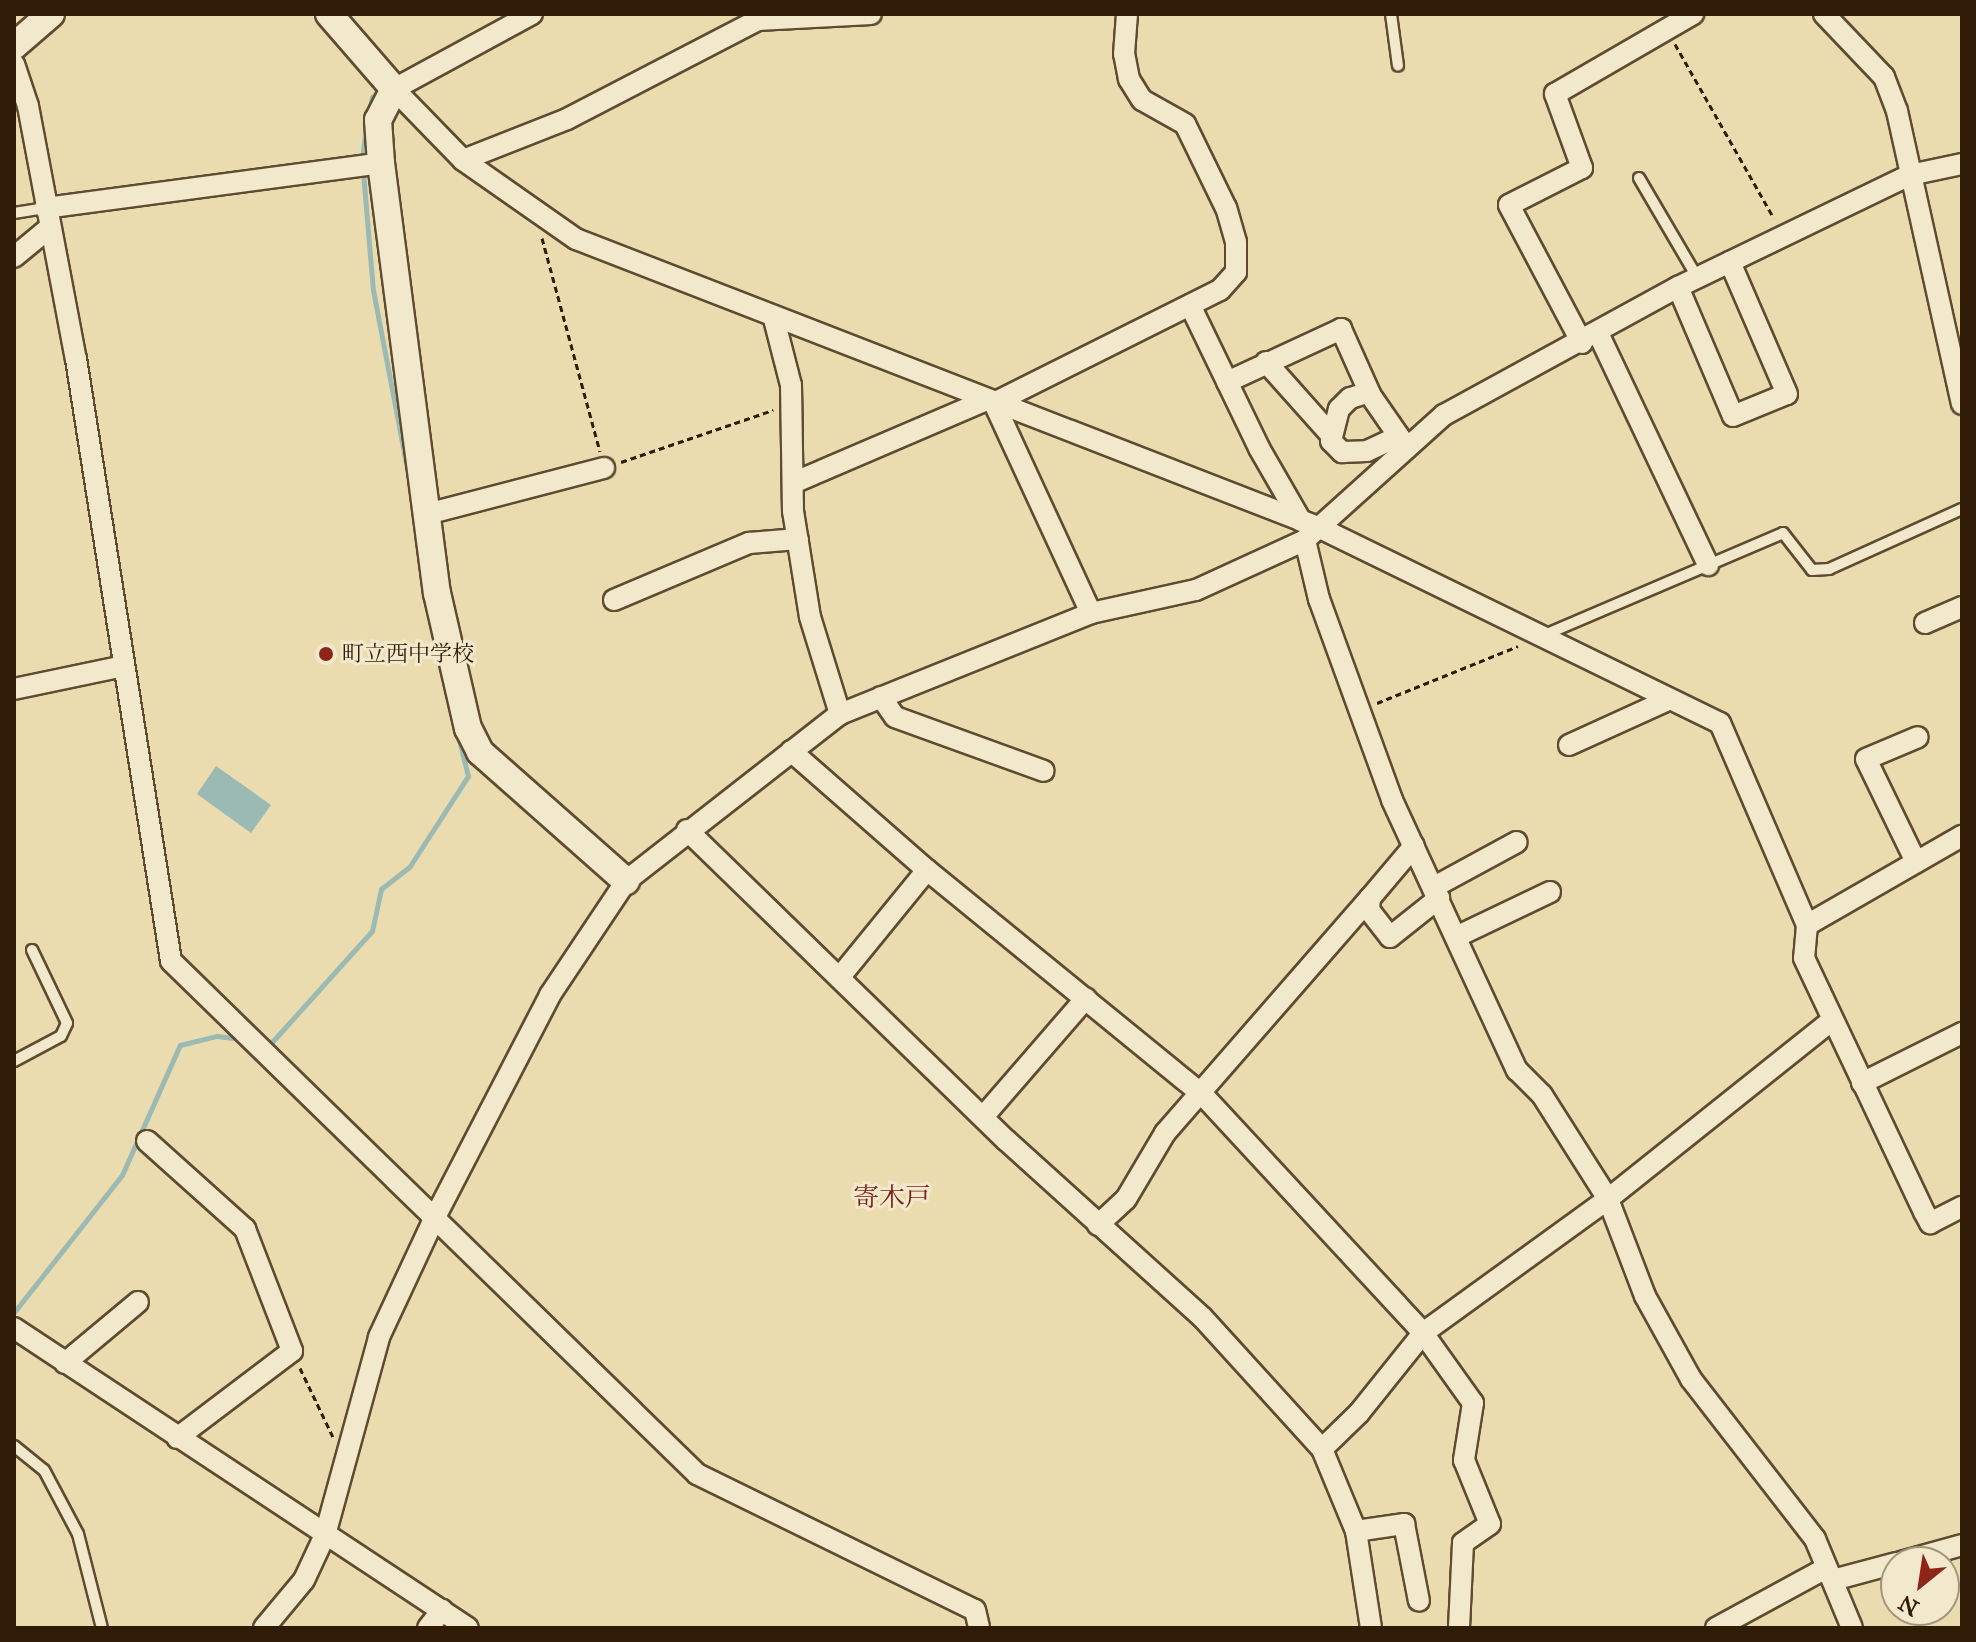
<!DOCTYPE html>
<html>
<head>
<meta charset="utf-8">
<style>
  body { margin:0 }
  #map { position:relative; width:1976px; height:1642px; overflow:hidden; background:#ebdcaf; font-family:"IM FELL Great Primer","Noto Serif JP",serif }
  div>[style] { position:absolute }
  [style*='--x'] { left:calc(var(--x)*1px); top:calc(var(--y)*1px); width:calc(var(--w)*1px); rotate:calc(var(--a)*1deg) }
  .water>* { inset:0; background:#9bbab4 }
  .stream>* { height:5px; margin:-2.5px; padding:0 2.5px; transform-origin:2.5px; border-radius:2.5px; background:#9bbab4 }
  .path>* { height:3px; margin-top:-1.5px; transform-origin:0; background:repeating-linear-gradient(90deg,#2f1b06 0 6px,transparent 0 10px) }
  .roads { filter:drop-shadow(2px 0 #5e4b30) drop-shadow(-2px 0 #5e4b30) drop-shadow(0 2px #5e4b30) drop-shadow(0 -2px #5e4b30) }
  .service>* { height:10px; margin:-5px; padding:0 5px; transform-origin:5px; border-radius:5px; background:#f2e8cb }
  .minor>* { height:20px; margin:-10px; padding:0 10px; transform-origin:10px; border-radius:10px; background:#f2e8cb }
  .tertiary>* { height:26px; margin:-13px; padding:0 13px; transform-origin:13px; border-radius:13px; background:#f2e8cb }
  .dots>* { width:22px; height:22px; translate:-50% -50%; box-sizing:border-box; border:4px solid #f2e8cb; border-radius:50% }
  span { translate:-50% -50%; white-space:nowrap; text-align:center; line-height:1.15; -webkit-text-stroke:6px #f2e8cb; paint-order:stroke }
  .poi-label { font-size:22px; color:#2f1b06 }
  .left { translate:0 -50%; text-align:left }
  .quarter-label { font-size:26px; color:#7a1f14 }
  .frame { position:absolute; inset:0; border:16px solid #2f1b06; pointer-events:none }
  .north { position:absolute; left:1880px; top:1546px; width:80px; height:80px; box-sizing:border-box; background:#f2e8cb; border:2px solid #a4967c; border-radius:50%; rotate:210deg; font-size:22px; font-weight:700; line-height:32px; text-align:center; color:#2f1b06 }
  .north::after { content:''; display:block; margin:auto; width:28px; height:36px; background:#8f2418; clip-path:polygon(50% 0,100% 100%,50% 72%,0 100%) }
</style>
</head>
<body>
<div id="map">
  <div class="water">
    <div style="clip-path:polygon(216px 766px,271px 805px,251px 833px,197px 794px)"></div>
  </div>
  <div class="stream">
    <div style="--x:369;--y:112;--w:15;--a:-79"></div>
    <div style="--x:372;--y:97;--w:11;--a:-38"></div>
    <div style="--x:362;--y:159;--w:38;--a:-83"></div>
    <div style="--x:363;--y:172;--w:118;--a:85.2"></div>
    <div style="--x:373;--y:290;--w:192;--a:79.2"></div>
    <div style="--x:264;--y:1041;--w:8;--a:7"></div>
    <div style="--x:272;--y:1042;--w:149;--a:-48"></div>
    <div style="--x:372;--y:931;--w:43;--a:-77.9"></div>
    <div style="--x:381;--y:889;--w:37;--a:-38"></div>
    <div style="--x:410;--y:866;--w:107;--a:-57.2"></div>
    <div style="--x:468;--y:776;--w:45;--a:-104"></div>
    <div style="--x:15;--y:1311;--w:173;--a:-51.8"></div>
    <div style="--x:122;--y:1175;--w:142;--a:-66"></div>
    <div style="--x:180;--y:1045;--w:38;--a:-14"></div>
    <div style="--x:217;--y:1036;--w:25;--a:7"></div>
  </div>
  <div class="path">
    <div style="--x:1675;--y:44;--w:200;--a:60.4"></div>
    <div style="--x:542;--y:238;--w:221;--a:74.8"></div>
    <div style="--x:621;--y:462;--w:161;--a:-18.9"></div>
    <div style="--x:1377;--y:703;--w:152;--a:-22"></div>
    <div style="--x:300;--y:1368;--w:76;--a:64.4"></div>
  </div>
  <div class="roads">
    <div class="service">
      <div style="--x:1391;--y:14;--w:52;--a:82.3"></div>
      <div style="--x:1639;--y:178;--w:115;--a:59.6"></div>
      <div style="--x:14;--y:213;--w:31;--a:-9"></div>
      <div style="--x:1542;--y:636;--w:262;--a:-23.1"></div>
      <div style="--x:1783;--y:533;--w:47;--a:51.9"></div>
      <div style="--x:1812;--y:570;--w:17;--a:-3"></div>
      <div style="--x:1829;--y:569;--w:146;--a:-24.3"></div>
      <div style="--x:14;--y:1061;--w:53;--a:-28"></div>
      <div style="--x:61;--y:1036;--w:14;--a:-65"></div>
      <div style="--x:67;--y:1023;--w:81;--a:-115.6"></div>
      <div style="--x:14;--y:1446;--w:38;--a:39"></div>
      <div style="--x:44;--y:1470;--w:72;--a:62"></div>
      <div style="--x:78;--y:1534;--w:97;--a:75.7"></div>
    </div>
    <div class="minor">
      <div style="--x:532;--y:14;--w:157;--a:151.5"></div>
      <div style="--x:394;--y:89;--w:99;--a:45.8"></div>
      <div style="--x:463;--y:160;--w:138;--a:35"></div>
      <div style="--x:576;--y:239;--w:796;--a:21.21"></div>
      <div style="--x:1318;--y:527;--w:447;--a:26"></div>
      <div style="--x:1720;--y:723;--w:220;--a:66.7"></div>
      <div style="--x:1807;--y:925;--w:33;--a:95"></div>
      <div style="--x:1804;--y:958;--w:281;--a:64.7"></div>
      <div style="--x:1924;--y:1212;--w:13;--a:61"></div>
      <div style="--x:1930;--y:1223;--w:36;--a:-27"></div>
      <div style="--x:1824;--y:14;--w:87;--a:46.4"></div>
      <div style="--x:1884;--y:77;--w:36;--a:69"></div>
      <div style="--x:1897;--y:111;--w:300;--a:77.5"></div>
      <div style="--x:14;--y:64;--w:44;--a:71.6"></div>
      <div style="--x:28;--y:106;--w:258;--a:79.3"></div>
      <div style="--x:76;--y:359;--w:609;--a:81.03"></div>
      <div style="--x:171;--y:961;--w:735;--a:44.28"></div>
      <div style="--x:697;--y:1474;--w:309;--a:26.1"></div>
      <div style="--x:975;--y:1610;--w:18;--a:77"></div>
      <div style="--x:463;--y:160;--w:112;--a:-21.5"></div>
      <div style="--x:567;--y:119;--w:215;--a:-27.4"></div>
      <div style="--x:758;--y:20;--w:113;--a:-3"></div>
      <div style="--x:45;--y:208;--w:339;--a:-7.6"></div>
      <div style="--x:14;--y:257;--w:45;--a:-39.6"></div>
      <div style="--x:1678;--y:287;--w:140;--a:66.9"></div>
      <div style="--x:1733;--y:416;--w:58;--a:-22.2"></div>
      <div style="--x:1787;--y:394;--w:144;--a:-113.4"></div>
      <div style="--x:1190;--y:305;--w:159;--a:64.2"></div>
      <div style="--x:1259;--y:448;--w:84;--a:60.1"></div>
      <div style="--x:774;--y:319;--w:68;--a:75.6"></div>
      <div style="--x:791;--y:385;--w:126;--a:89.1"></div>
      <div style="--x:793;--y:511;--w:107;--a:80.9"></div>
      <div style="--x:810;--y:617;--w:102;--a:72.8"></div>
      <div style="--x:1598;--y:333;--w:257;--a:64.6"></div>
      <div style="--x:1582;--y:343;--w:156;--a:-117.9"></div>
      <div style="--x:1509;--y:205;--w:82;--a:-26.9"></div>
      <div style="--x:1582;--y:168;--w:79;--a:-110"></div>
      <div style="--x:1555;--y:94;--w:160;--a:-30.1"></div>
      <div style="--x:1266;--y:362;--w:98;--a:48.3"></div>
      <div style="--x:1227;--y:382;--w:126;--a:-24.9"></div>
      <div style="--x:1341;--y:329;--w:73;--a:65.9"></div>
      <div style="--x:1371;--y:396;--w:63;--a:55.3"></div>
      <div style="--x:1369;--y:392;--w:20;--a:162"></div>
      <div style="--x:1350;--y:398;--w:16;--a:135"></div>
      <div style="--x:1339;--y:409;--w:33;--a:104"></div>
      <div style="--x:1331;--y:441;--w:16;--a:45"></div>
      <div style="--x:1342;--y:452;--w:25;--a:-2"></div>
      <div style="--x:1367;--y:451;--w:35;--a:-25"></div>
      <div style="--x:793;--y:483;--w:211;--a:-23.2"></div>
      <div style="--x:427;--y:514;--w:183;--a:-14.6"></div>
      <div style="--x:1305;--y:540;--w:61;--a:76.7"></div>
      <div style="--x:1319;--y:599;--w:214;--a:70"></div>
      <div style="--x:1392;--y:800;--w:298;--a:65.2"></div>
      <div style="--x:1517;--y:1070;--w:35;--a:45"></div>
      <div style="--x:1542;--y:1095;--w:123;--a:57.6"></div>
      <div style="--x:1608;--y:1199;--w:104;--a:69.1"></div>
      <div style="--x:1645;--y:1296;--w:95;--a:61"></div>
      <div style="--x:1691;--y:1379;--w:202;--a:52.2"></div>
      <div style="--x:1815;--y:1539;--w:96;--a:67.4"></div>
      <div style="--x:614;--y:600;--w:147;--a:-22.9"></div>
      <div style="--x:749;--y:543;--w:49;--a:-4.7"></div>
      <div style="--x:1091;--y:613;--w:231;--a:-114.8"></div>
      <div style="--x:994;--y:403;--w:253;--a:-26.6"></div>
      <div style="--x:1220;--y:290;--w:24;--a:-48"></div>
      <div style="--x:1236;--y:272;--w:30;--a:-90"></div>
      <div style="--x:1236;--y:242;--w:35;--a:-106"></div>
      <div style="--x:1226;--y:208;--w:93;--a:-116"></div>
      <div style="--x:1185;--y:124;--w:49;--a:-150.8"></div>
      <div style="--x:1142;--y:100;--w:25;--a:-122"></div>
      <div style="--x:1129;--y:79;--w:25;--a:-101"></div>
      <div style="--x:1124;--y:54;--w:40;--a:-85.7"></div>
      <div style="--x:1925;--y:623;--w:40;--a:-23.4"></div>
      <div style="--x:14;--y:689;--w:112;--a:-11.8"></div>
      <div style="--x:881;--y:697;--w:24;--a:55"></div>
      <div style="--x:895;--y:717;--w:158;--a:19.9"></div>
      <div style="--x:1569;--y:745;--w:109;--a:-24.4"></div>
      <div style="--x:791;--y:751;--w:181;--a:41.2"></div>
      <div style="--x:927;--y:870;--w:139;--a:129.2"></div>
      <div style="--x:687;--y:830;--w:445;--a:44.2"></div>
      <div style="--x:1006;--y:1140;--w:264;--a:42.1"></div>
      <div style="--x:1202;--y:1317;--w:178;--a:47.7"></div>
      <div style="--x:1322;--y:1449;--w:89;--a:67.5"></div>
      <div style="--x:1356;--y:1531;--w:98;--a:81.2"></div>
      <div style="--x:1414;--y:846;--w:68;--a:130.2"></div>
      <div style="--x:1370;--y:898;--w:12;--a:95"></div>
      <div style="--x:1369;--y:910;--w:34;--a:52"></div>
      <div style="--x:1390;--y:937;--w:63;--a:-38.5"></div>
      <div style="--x:1916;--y:862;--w:114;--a:-115.9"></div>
      <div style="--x:1866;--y:759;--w:56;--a:-22.9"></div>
      <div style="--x:927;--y:870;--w:355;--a:39.2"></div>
      <div style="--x:1202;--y:1094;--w:326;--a:47.2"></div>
      <div style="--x:1423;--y:1333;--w:86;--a:54.5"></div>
      <div style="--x:1473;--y:1403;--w:58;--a:99"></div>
      <div style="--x:1464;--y:1460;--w:69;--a:67.9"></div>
      <div style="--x:1490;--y:1524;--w:33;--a:145"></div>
      <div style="--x:1463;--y:1543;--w:85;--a:92.7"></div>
      <div style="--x:1434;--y:887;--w:94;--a:-28.5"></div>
      <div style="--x:1807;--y:925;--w:179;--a:-29.9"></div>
      <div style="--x:1458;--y:936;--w:102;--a:-25.6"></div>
      <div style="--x:1862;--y:1083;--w:112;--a:-26.6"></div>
      <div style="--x:983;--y:1117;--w:157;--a:-49.1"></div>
      <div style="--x:147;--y:1141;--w:132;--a:41.9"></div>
      <div style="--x:245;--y:1229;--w:131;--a:68.9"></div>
      <div style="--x:292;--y:1351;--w:144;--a:142.9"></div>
      <div style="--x:1098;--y:1225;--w:38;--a:-43"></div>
      <div style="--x:1126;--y:1199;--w:77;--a:-59.4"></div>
      <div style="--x:1165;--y:1133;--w:312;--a:-48.9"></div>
      <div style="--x:14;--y:1328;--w:544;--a:33.46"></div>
      <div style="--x:65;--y:1363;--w:95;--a:-39.9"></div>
      <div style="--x:1322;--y:1449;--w:52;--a:-44.2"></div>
      <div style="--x:1359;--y:1413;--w:102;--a:-51.3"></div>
      <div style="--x:1423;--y:1333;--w:228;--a:-35.9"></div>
      <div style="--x:1608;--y:1199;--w:287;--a:-38.6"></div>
      <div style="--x:1356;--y:1531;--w:49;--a:-8.3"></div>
      <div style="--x:1404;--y:1524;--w:78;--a:79"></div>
      <div style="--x:1901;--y:1562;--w:63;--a:-15.6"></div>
      <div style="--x:1833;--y:1580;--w:65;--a:-15.1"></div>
      <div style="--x:264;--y:1628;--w:62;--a:-50.2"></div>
      <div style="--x:304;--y:1580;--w:50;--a:-65"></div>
      <div style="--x:325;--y:1535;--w:205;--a:-74.7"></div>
      <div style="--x:379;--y:1337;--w:128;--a:-65"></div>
      <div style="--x:433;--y:1221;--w:254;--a:-62.6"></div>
      <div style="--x:550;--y:995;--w:137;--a:-56.3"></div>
      <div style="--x:626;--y:881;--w:271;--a:-38"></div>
      <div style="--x:840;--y:714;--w:271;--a:-21.9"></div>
      <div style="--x:1091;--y:613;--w:107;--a:-12.4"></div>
      <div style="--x:1196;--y:590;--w:120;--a:-24.6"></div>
      <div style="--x:1305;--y:540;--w:187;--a:-42"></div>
      <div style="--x:1444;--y:415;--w:267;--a:-28.7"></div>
      <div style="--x:1678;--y:287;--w:258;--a:-25.8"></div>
      <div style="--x:1910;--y:175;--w:53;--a:-11.9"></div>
      <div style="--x:428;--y:1628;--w:23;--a:-52"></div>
      <div style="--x:1716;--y:1628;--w:125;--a:-28.6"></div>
    </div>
    <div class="tertiary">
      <div style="--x:329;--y:14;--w:99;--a:49.1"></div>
      <div style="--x:394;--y:89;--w:35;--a:117"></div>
      <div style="--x:378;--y:120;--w:43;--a:86"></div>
      <div style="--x:381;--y:163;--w:434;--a:82.6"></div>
      <div style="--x:437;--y:593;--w:139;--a:77.1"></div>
      <div style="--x:468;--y:728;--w:27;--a:63"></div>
      <div style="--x:480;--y:752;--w:195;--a:41.5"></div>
      <div style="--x:14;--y:46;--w:49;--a:-40.9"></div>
    </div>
  </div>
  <div class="dots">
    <div style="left:326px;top:654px;background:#8f2418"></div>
  </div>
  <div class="poi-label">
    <span class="left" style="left:342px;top:654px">町立西中学校</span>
  </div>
  <div class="quarter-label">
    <span style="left:892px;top:1198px">寄木戸</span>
  </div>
  <div class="frame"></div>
  <div class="north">N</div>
</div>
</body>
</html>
